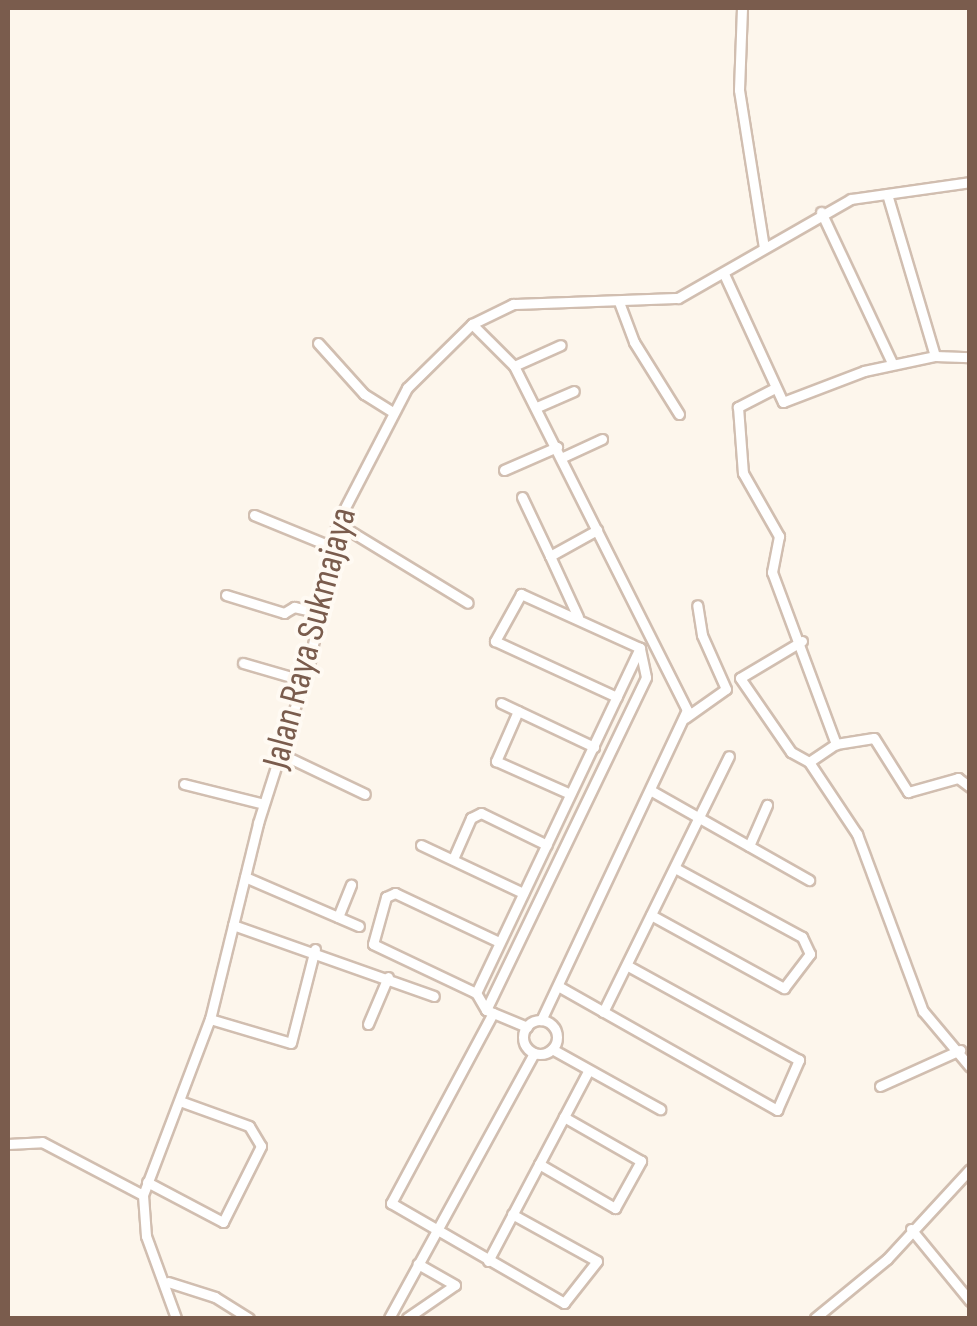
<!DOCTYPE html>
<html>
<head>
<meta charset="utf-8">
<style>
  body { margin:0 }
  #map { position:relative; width:977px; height:1326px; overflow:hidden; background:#fdf6ec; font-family:"Sofia Sans Condensed",sans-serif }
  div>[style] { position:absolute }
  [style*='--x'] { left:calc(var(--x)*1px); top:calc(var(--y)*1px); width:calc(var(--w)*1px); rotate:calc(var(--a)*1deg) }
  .roads { filter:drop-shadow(2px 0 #d1beb0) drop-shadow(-2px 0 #d1beb0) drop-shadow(0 2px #d1beb0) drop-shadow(0 -2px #d1beb0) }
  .street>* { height:9px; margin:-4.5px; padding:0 4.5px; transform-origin:4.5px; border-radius:4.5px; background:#fff }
  .street>.ring { margin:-4.5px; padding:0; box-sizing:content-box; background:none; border:9px solid #fff; border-radius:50% }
  span { translate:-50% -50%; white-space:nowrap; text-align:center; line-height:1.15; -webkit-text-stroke:8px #fffaf3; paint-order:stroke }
  .street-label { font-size:38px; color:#7a5c4d }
  .frame { position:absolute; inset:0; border:10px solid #7a5c4d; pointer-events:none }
</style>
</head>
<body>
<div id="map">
  <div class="roads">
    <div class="street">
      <div style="--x:742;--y:8;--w:82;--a:92.1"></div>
      <div style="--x:739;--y:90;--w:159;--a:81"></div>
      <div style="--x:821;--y:212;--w:167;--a:64.8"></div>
      <div style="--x:724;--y:274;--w:141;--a:65.3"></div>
      <div style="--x:783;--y:402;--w:87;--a:-20.9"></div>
      <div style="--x:864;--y:371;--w:73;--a:-11.9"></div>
      <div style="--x:935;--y:356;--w:169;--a:-106.5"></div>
      <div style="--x:619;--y:302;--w:43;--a:69.4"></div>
      <div style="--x:634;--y:342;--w:85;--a:58"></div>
      <div style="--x:472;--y:324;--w:59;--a:45"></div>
      <div style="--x:514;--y:366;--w:385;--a:63.3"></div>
      <div style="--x:687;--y:710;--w:343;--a:115.2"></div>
      <div style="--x:318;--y:343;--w:69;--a:48"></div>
      <div style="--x:364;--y:394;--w:32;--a:32"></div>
      <div style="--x:935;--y:356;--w:35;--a:2"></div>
      <div style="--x:514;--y:366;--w:51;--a:-24.1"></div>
      <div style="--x:775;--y:388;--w:42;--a:152.8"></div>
      <div style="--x:738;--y:407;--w:66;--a:85.7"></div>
      <div style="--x:743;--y:473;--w:73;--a:60.3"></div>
      <div style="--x:779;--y:536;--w:37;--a:101"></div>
      <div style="--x:772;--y:572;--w:184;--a:69.6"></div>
      <div style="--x:836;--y:744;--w:38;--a:-9"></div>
      <div style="--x:874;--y:738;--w:64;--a:57.8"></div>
      <div style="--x:908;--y:792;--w:52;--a:-15.6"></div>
      <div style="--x:958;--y:778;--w:15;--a:37"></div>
      <div style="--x:537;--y:407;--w:40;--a:-23.4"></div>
      <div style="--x:563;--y:457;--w:43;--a:-24.8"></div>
      <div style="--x:504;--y:470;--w:58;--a:-23.5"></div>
      <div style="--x:522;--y:497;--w:65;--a:64.6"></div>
      <div style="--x:254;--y:515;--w:82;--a:22.2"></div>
      <div style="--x:337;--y:523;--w:153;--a:31.4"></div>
      <div style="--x:226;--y:595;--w:61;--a:17.2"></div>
      <div style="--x:284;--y:613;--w:12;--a:-31"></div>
      <div style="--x:294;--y:607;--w:23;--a:13"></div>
      <div style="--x:578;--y:617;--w:67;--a:-114.7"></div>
      <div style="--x:550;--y:556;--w:54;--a:-29"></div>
      <div style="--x:802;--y:641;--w:72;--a:149.2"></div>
      <div style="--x:740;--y:678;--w:90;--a:55.4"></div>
      <div style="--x:791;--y:752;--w:21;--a:29"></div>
      <div style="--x:809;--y:762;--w:32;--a:-34"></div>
      <div style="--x:243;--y:663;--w:65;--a:16.2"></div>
      <div style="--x:501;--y:703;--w:103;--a:25.3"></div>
      <div style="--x:518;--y:711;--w:55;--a:113.7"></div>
      <div style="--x:496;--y:761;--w:81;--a:24"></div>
      <div style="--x:685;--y:718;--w:50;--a:-35.3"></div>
      <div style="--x:726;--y:689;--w:59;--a:-114"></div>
      <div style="--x:702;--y:635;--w:30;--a:-99"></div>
      <div style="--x:279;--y:753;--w:95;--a:25.5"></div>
      <div style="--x:809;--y:762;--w:87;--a:56.3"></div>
      <div style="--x:857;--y:834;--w:189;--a:69.6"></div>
      <div style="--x:923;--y:1011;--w:73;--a:50"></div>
      <div style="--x:184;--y:784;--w:82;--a:14"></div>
      <div style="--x:650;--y:790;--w:183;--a:29.5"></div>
      <div style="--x:421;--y:845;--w:113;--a:25.2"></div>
      <div style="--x:749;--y:846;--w:45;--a:-66.3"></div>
      <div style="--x:453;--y:859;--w:45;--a:-66.3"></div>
      <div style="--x:471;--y:818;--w:11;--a:-27"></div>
      <div style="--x:481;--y:813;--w:73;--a:25.9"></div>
      <div style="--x:245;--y:877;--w:124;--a:23.3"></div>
      <div style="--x:651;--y:915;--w:152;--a:28.8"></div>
      <div style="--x:784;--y:988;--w:43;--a:-52.6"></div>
      <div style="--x:810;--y:954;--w:19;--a:-115"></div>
      <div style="--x:802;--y:937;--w:145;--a:-151.5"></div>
      <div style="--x:338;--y:917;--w:35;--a:-68"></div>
      <div style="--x:233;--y:925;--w:213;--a:19.5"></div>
      <div style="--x:558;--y:986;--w:252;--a:29.5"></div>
      <div style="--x:777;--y:1110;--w:55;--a:-66.3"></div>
      <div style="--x:799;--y:1060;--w:195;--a:-151.2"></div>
      <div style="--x:476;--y:993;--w:114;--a:-154.6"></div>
      <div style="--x:373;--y:944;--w:49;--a:-74.5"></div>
      <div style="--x:386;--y:897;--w:10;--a:-24"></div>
      <div style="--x:395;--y:893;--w:115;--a:25.2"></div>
      <div style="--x:486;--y:1010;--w:369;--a:-64.3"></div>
      <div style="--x:646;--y:677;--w:30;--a:-102"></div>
      <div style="--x:640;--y:648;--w:131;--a:-155.6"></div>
      <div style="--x:521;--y:594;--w:54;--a:119"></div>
      <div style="--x:495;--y:641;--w:134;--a:24.7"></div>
      <div style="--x:603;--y:1012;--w:285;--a:-63.8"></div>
      <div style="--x:493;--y:1013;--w:216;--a:118.2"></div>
      <div style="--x:391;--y:1203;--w:200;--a:30"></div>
      <div style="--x:564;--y:1303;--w:53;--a:-51.8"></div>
      <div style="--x:597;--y:1261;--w:97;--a:-151.1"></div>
      <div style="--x:210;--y:1019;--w:84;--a:16.5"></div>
      <div style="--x:291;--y:1043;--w:97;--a:-75.7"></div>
      <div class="ring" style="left:523px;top:1020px;width:25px;height:25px"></div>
      <div style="--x:368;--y:1024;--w:51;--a:-66.9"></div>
      <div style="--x:527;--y:1027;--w:44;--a:-157.5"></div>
      <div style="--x:486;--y:1010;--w:20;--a:-120"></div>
      <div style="--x:476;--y:993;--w:382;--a:-64.6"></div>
      <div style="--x:552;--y:1049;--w:124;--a:29.1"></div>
      <div style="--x:880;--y:1086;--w:88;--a:-24.2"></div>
      <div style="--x:8;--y:1144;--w:34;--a:-3"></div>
      <div style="--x:42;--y:1142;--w:114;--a:27.7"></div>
      <div style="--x:539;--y:1164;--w:88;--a:30.1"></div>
      <div style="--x:615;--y:1208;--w:54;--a:-61"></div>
      <div style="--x:641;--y:1161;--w:89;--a:-150.3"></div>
      <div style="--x:147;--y:1182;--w:86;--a:27.8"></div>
      <div style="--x:223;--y:1222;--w:85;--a:-63.4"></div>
      <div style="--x:261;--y:1146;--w:23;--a:-121"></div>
      <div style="--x:249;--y:1126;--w:73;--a:-160.1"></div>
      <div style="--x:911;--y:1229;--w:93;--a:50.7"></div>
      <div style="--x:488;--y:1261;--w:215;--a:-62.2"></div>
      <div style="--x:168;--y:1282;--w:49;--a:17.7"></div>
      <div style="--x:215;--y:1297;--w:40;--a:32"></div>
      <div style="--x:176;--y:1318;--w:87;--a:-110.1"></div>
      <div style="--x:146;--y:1236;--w:41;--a:-94.2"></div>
      <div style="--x:143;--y:1195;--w:188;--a:-69.2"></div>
      <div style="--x:210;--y:1019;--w:202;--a:-76.2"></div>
      <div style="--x:258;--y:823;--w:171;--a:-72.3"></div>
      <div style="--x:310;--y:660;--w:140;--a:-78.9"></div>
      <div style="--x:337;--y:523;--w:152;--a:-62.6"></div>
      <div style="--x:407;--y:388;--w:91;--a:-44.6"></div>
      <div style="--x:472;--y:324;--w:46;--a:-26"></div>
      <div style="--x:513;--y:304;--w:165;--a:-2.1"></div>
      <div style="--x:678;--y:298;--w:199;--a:-29.8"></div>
      <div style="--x:851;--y:199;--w:120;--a:-8.1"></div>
      <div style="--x:389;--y:1318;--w:302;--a:-61.3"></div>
      <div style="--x:407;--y:1318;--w:58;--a:-34.5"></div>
      <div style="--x:455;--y:1285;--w:43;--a:-150.4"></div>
      <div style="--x:815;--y:1318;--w:93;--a:-39.3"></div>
      <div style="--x:887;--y:1259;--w:122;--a:-47.3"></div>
    </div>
  </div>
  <div class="street-label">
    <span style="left:310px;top:638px;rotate:-75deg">Jalan Raya Sukmajaya</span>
  </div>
  <div class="frame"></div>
</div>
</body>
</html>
